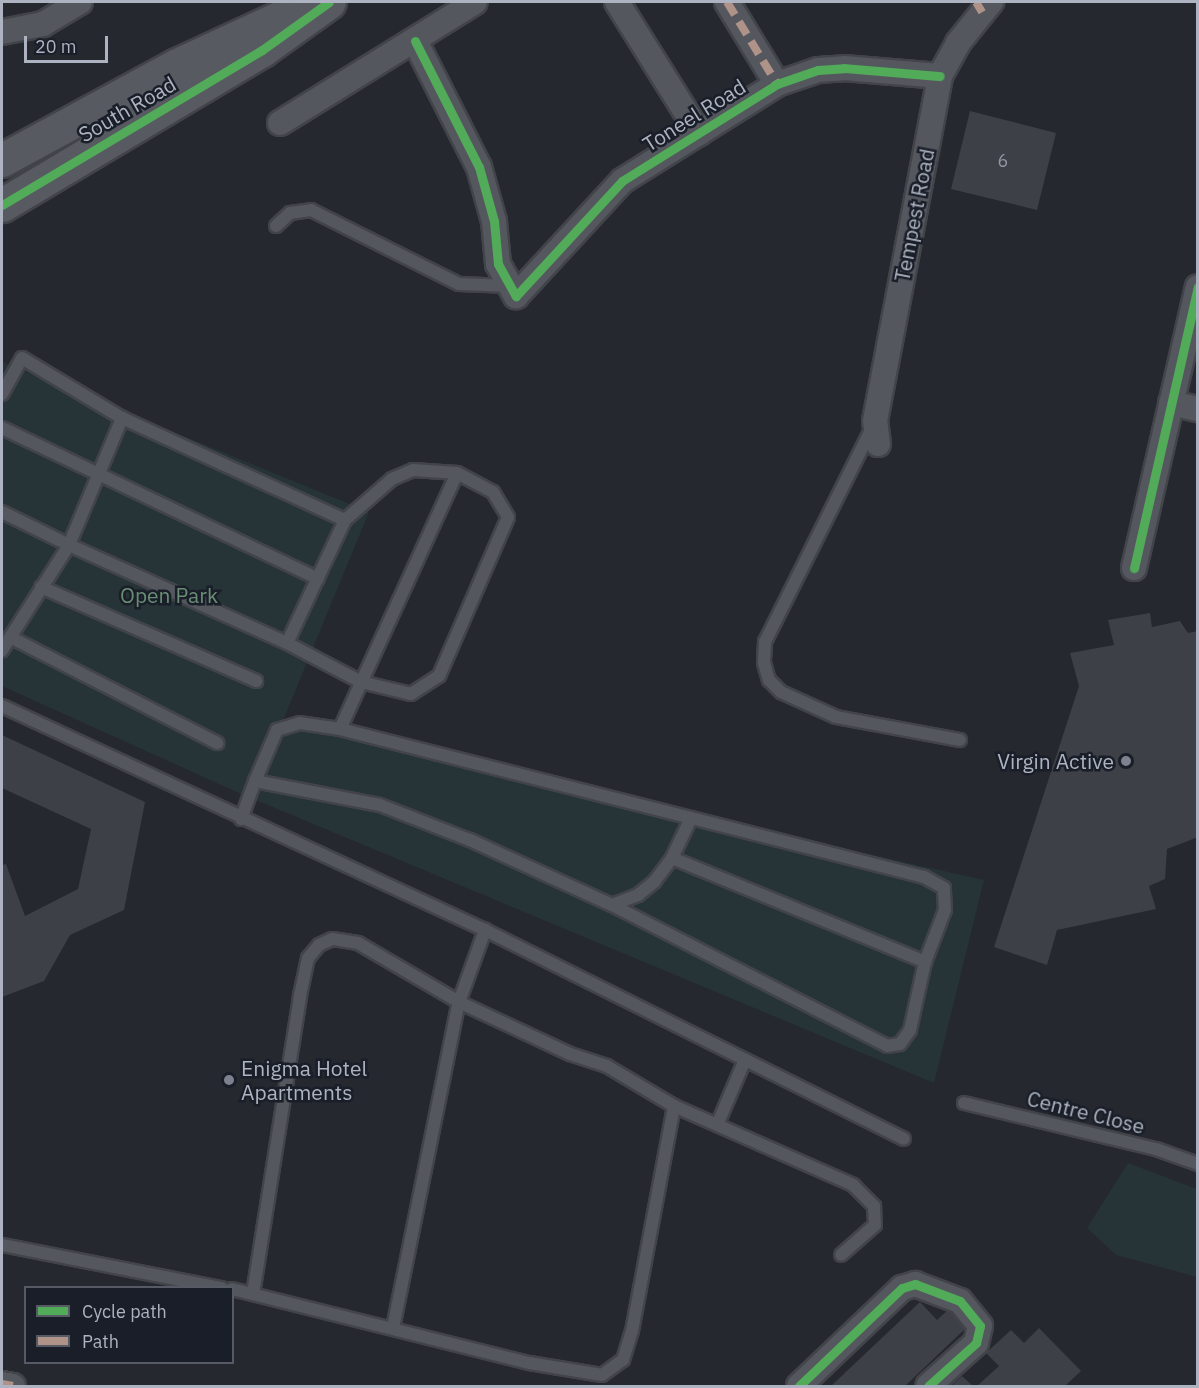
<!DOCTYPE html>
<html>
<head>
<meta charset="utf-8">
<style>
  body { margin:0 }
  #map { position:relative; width:1199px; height:1388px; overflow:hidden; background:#25282f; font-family:"IBM Plex Sans",sans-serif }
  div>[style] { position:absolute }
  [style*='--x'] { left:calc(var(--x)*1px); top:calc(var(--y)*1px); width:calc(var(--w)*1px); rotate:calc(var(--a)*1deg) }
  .green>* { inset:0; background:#263437 }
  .building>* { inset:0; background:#3d4046 }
  .roads { filter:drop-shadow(2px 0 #42444a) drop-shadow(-2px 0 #42444a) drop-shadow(0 2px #42444a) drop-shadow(0 -2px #42444a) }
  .lane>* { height:12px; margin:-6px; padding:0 6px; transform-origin:6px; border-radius:6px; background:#54575e }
  .street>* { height:24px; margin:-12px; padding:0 12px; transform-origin:12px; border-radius:12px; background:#54575e }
  .secondary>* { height:33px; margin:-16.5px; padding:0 16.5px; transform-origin:16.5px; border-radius:16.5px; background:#585a62 }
  .quiet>* { height:8px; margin-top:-4px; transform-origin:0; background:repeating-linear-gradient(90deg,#af9288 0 15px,transparent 0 23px) }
  .cycleway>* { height:9px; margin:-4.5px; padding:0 4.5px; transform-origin:4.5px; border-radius:4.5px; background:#51ab58 }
  .dots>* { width:16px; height:16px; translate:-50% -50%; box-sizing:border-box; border:3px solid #191e28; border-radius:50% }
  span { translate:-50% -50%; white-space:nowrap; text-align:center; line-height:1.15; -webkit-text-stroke:5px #191e28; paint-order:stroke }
  .number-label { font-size:18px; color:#9296a2 }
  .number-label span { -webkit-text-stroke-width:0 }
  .street-label { font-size:21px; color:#aeb3c1 }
  .park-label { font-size:21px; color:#688e75 }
  .poi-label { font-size:21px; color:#aeb3c1 }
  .right { translate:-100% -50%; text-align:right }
  .left { translate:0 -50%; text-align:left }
  .frame { position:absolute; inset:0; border:3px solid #aeb3c1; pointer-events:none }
  .legend { position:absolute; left:24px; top:1286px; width:210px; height:78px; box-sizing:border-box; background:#191e28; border:2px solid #555a65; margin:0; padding:8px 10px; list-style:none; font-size:18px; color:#aeb3c1 }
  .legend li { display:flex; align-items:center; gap:12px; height:30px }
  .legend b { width:30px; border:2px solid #555a65 }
  .scale { position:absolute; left:24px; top:36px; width:84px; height:27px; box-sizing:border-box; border:3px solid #aeb3c1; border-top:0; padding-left:8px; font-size:18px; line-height:21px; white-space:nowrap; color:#aeb3c1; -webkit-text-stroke:4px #191e28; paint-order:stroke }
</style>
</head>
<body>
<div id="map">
  <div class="green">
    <div style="clip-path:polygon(2px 362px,369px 512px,282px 723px,984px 880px,934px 1083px,239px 793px,2px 686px)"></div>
    <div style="clip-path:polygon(1128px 1163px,1197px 1189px,1197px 1277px,1116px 1255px,1087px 1228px)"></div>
  </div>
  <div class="building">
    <div style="clip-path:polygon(970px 111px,1056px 133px,1037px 210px,951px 189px)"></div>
    <div style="clip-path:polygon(1150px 613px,1152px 627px,1180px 621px,1188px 633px,1198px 631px,1198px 837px,1167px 849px,1165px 879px,1149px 886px,1156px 909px,1057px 930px,1047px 965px,994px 947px,1079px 686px,1070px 653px,1114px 645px,1108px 620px)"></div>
    <div style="clip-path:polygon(2px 735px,145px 802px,124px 910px,70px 935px,44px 981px,2px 997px,2px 865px,6px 864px,25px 916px,78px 889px,91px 829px,2px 788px)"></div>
    <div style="clip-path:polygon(920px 1302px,937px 1320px,949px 1309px,967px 1327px,905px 1386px,831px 1386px)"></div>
    <div style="clip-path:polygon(1039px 1328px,1081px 1371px,1065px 1386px,977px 1386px,999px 1366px,986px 1353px,1011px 1330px,1024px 1343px)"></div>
    <div style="clip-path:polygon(962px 1376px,973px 1386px,951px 1386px)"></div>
  </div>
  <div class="roads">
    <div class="lane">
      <div style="--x:276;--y:226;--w:19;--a:-43"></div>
      <div style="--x:290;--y:213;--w:21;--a:-8"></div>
      <div style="--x:311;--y:210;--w:165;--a:26.6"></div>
      <div style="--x:459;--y:284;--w:52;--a:2.2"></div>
      <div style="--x:2;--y:394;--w:41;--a:-60.9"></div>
      <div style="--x:22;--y:358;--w:117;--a:31"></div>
      <div style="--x:2;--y:428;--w:350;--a:25.5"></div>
      <div style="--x:872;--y:428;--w:239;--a:116.6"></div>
      <div style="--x:765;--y:642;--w:21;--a:93"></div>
      <div style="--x:764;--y:663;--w:18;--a:74"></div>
      <div style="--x:769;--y:680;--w:17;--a:45"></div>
      <div style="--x:781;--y:692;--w:60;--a:24.4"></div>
      <div style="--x:836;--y:717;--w:126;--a:10.5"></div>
      <div style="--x:2;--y:512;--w:75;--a:26.2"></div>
      <div style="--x:69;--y:545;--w:125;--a:122.5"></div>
      <div style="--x:41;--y:587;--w:235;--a:23.6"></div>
      <div style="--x:10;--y:637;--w:233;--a:27.1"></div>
      <div style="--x:287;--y:643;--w:84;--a:27.8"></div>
      <div style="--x:361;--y:682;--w:51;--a:13.5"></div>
      <div style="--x:411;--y:694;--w:33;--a:-33"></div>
      <div style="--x:439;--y:676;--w:173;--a:-66.5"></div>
      <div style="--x:508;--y:517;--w:29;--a:-121"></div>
      <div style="--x:493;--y:492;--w:41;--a:-152.2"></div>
      <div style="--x:2;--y:706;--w:532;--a:24.88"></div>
      <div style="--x:485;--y:930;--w:468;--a:26.5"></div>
      <div style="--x:340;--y:729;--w:281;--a:-65.4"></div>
      <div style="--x:457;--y:473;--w:44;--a:-176.1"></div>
      <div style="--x:413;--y:470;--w:23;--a:157"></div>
      <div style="--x:392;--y:479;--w:62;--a:138.9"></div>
      <div style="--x:345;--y:520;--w:136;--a:115.2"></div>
      <div style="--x:287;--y:643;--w:239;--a:-155.8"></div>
      <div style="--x:69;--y:545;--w:138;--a:-67.3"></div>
      <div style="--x:122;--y:418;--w:245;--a:24.6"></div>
      <div style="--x:241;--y:819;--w:40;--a:-69.8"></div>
      <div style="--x:255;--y:781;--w:127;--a:10.9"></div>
      <div style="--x:380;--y:805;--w:97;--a:21.3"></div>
      <div style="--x:470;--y:840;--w:156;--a:24.6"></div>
      <div style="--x:612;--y:905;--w:309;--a:27.1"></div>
      <div style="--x:887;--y:1046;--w:13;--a:-9"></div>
      <div style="--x:900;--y:1044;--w:17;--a:-54"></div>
      <div style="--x:910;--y:1030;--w:70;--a:-77.6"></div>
      <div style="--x:925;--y:962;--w:56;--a:-69"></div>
      <div style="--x:945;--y:910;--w:22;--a:-93"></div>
      <div style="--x:944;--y:888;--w:23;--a:-151"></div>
      <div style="--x:924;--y:877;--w:602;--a:-165.78"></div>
      <div style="--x:340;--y:729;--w:40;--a:-171.5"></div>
      <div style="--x:300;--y:723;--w:24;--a:163"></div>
      <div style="--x:277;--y:730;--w:56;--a:113.3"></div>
      <div style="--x:672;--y:858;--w:274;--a:22.3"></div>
      <div style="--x:612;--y:905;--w:28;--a:-21"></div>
      <div style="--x:638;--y:895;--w:21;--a:-39"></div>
      <div style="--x:654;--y:882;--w:30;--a:-53"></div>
      <div style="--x:672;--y:858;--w:44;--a:-64.6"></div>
      <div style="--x:964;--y:1103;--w:197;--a:13.5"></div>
      <div style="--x:1156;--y:1149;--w:45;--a:19.7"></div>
      <div style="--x:674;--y:1106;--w:196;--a:23.8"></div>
      <div style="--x:853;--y:1185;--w:30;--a:45"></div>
      <div style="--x:874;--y:1206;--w:19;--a:87"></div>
      <div style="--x:875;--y:1225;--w:45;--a:138.6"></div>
      <div style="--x:718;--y:1123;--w:66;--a:-66.9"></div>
      <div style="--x:2;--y:1245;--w:224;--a:11.1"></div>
      <div style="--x:232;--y:1289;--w:306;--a:14"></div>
      <div style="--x:529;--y:1363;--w:74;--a:9.3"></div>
      <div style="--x:602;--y:1375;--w:26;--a:-36"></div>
      <div style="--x:623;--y:1360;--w:30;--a:-73"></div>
      <div style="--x:632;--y:1331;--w:229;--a:-79.4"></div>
      <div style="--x:674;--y:1106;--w:78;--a:-149.2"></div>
      <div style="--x:607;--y:1066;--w:39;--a:-162"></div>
      <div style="--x:570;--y:1054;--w:123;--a:-154.9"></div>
      <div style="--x:459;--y:1002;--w:117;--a:-149.7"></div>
      <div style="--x:358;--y:943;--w:26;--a:-171"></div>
      <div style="--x:332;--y:939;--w:14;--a:155"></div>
      <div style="--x:319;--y:945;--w:17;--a:130"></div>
      <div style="--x:308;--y:958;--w:40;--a:102"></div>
      <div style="--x:300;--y:997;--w:300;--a:99"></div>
      <div style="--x:393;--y:1328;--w:333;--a:-78.6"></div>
      <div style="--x:459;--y:1002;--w:77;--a:-70.1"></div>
    </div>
    <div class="street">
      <div style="--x:617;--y:2;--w:155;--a:58"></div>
      <div style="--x:727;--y:2;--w:96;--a:58.6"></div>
      <div style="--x:2;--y:32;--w:42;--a:-11"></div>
      <div style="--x:43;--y:24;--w:43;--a:-30.7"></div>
      <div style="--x:415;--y:41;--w:141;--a:63.1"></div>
      <div style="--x:479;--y:167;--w:56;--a:74.5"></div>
      <div style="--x:494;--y:221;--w:43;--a:84.7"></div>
      <div style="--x:498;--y:264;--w:37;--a:61"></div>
      <div style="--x:516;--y:296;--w:156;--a:-47.3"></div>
      <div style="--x:622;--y:181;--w:183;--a:-32"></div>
      <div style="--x:777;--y:84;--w:43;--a:-18.9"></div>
      <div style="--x:818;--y:70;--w:26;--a:-4"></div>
      <div style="--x:844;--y:68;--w:96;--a:4.8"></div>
      <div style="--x:280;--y:123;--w:229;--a:-31.8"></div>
      <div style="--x:1171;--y:403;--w:28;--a:13"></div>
      <div style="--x:878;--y:444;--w:23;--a:-97"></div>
      <div style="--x:875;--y:421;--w:351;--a:-79.3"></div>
      <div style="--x:940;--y:76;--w:38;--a:-61"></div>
      <div style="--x:958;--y:43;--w:53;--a:-51.2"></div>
      <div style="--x:1134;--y:568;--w:288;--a:-77.2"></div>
      <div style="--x:2;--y:1384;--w:11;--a:10"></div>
      <div style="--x:799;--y:1386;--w:142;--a:-43.6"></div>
      <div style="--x:902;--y:1288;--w:14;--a:-17"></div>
      <div style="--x:915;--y:1284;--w:48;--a:20.7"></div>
      <div style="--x:960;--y:1301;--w:32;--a:51"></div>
      <div style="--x:980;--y:1326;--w:17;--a:103"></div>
      <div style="--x:976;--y:1343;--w:64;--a:138.1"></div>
    </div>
    <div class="secondary">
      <div style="--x:2;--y:160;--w:199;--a:-28.5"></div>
      <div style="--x:177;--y:65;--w:131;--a:-24.8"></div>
      <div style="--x:2;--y:205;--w:303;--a:-30.8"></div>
      <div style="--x:262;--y:50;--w:82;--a:-35.6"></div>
    </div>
  </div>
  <div class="quiet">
    <div style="--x:727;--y:2;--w:96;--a:58.6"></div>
    <div style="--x:976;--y:2;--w:12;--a:59"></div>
    <div style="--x:2;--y:1384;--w:11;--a:10"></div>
  </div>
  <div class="cycleway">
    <div style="--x:415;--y:41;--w:141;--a:63.1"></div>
    <div style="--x:479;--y:167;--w:56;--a:74.5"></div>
    <div style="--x:494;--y:221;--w:43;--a:84.7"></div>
    <div style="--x:498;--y:264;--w:37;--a:61"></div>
    <div style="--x:516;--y:296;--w:156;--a:-47.3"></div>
    <div style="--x:622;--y:181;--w:183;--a:-32"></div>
    <div style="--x:777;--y:84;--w:43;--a:-18.9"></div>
    <div style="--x:818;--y:70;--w:26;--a:-4"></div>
    <div style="--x:844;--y:68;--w:96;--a:4.8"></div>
    <div style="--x:2;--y:205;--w:303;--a:-30.8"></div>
    <div style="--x:262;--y:50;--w:82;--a:-35.6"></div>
    <div style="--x:1134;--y:568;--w:288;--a:-77.2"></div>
    <div style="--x:799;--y:1386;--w:142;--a:-43.6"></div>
    <div style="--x:902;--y:1288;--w:14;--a:-17"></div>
    <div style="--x:915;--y:1284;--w:48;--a:20.7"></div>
    <div style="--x:960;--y:1301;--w:32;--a:51"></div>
    <div style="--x:980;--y:1326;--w:17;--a:103"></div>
    <div style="--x:976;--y:1343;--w:64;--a:138.1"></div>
  </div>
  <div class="dots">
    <div style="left:1126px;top:761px;background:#7e828e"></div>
    <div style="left:229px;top:1080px;background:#7e828e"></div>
  </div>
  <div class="number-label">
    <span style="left:1003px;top:161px">6</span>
  </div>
  <div class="street-label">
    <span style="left:127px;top:109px;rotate:-30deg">South Road</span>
    <span style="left:694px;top:115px;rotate:-32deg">Toneel Road</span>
    <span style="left:914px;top:215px;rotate:-79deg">Tempest Road</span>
    <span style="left:1086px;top:1112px;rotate:14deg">Centre Close</span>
  </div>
  <div class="park-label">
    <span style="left:169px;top:595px">Open Park</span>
  </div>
  <div class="poi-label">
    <span class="right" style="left:1114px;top:761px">Virgin Active</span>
    <span class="left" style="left:241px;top:1080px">Enigma Hotel<br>Apartments</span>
  </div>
  <div class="frame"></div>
  <ul class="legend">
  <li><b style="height:8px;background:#51ab58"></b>Cycle path</li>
  <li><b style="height:8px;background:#af9288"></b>Path</li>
  </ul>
  <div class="scale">20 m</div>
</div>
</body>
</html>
